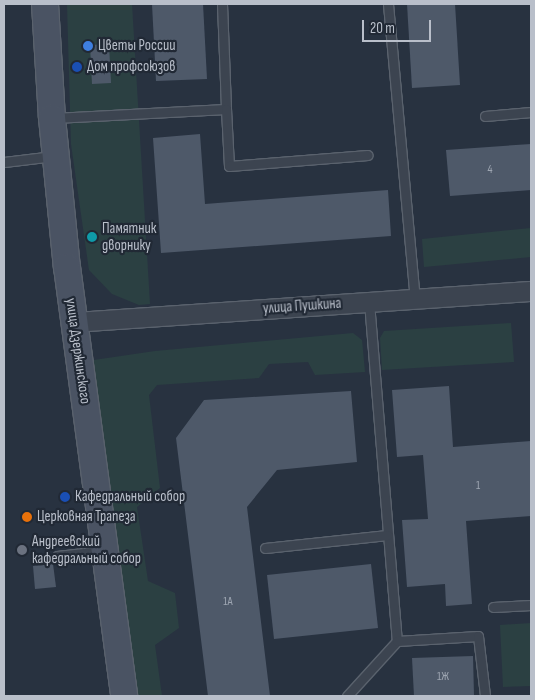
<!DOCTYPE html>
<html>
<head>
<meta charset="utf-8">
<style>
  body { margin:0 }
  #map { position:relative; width:535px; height:700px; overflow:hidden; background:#283240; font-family:"Sofia Sans Condensed",sans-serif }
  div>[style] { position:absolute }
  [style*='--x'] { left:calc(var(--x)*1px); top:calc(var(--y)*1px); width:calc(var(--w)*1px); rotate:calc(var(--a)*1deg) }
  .green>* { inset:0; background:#2b4042 }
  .building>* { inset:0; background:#4e5969 }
  .roads { filter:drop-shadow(1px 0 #5a626d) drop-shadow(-1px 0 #5a626d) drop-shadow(0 1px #5a626d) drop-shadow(0 -1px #5a626d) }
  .lane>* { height:9px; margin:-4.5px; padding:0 4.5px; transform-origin:4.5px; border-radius:4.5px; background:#3c4450 }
  .street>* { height:19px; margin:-9.5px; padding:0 9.5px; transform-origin:9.5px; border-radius:9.5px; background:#3c4450 }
  .secondary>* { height:26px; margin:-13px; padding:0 13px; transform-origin:13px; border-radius:13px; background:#4a5363 }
  .dots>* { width:14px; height:14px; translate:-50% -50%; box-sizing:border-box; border:2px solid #212935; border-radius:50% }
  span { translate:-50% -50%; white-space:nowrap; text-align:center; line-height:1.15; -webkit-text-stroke:4.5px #212935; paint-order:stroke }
  .number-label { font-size:12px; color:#9ea6b2 }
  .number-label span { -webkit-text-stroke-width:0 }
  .poi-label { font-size:15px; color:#b9bfca }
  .left { translate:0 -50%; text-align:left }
  .street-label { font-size:15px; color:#b9bfca }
  .frame { position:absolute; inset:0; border:5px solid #b9bfca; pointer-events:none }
  .scale { position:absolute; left:362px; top:20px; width:69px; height:22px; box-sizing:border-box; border:2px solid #b9bfca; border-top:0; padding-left:6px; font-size:15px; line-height:18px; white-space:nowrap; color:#b9bfca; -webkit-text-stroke:4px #212935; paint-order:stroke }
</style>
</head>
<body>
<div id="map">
  <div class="green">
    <div style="clip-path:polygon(67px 4px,132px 4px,150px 304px,139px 305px,112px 294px,89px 270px,71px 144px)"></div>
    <div style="clip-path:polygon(531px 228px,531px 257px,424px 267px,422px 239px)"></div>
    <div style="clip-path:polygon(511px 323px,514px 362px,382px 370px,380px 338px,384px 331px)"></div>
    <div style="clip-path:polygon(353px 333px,362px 340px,365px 372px,315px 375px,308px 362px,269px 364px,259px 378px,157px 385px,155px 365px,157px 385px,149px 395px,160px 488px,137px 507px,148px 581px,175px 593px,179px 628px,155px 645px,162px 696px,130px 696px,87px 361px,155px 351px)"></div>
    <div style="clip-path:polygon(531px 623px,531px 686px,503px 687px,500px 625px)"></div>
  </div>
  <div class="building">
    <div style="clip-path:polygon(152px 4px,203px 4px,207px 79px,156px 81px)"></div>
    <div style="clip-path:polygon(407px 4px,455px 4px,460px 85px,412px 88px)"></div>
    <div style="clip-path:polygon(109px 44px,111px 83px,92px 84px,90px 45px)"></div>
    <div style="clip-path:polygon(200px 134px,205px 204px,388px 190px,391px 236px,161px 253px,153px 138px)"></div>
    <div style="clip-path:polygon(531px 144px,531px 190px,450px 196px,446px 150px)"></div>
    <div style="clip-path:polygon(449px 386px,453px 447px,531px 441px,531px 516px,466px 521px,472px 604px,446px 606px,445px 584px,407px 587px,402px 520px,428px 519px,423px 455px,397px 457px,392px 390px)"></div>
    <div style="clip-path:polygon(351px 391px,357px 462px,277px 470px,247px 507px,270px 696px,208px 696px,176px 438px,204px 400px)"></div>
    <div style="clip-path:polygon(53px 564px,56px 587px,35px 589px,33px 566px)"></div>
    <div style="clip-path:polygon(371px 564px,378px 628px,274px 639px,267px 575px)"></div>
    <div style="clip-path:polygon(473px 656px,474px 696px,414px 696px,412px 658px)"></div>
  </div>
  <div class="roads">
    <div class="lane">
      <div style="--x:222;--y:4;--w:105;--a:87.8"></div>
      <div style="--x:388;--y:4;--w:296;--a:84.8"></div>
      <div style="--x:485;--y:116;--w:46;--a:-5"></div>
      <div style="--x:54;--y:118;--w:172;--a:-3"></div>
      <div style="--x:226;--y:109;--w:57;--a:87"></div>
      <div style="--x:229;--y:166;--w:139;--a:-4.5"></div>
      <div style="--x:4;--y:162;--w:50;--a:-6.8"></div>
      <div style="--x:369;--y:302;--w:340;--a:85.3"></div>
      <div style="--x:265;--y:548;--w:123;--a:-6.1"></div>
      <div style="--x:57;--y:556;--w:45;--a:-6.3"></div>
      <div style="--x:493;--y:607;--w:38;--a:-3"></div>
      <div style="--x:347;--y:696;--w:74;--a:-47.7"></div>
      <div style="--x:397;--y:641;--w:81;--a:-3.5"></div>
      <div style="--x:478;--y:636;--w:60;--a:83.3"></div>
    </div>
    <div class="street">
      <div style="--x:74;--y:322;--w:458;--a:-3.9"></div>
    </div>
    <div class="secondary">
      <div style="--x:45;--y:4;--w:114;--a:86.5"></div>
      <div style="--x:52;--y:118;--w:150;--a:84.3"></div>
      <div style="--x:67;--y:267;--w:433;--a:82.4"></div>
    </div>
  </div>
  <div class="dots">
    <div style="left:88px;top:46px;background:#3f7fe0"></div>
    <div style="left:77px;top:67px;background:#1a4fb4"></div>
    <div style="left:92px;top:237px;background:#0f9aa8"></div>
    <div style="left:65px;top:497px;background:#1a4fb4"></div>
    <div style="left:27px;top:517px;background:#e8710a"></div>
    <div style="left:22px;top:550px;background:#6b7280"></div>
  </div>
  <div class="number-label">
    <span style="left:490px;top:170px">4</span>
    <span style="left:478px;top:486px">1</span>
    <span style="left:228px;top:602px">1А</span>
    <span style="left:443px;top:677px">1Ж</span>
  </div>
  <div class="poi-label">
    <span class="left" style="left:98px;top:46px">Цветы России</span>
    <span class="left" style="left:87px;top:67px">Дом профсоюзов</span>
    <span class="left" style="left:102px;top:237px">Памятник<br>дворнику</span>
    <span class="left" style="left:75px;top:497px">Кафедральный собор</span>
    <span class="left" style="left:37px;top:517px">Церковная Трапеза</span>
    <span class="left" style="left:32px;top:550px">Андреевский<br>кафедральный собор</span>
  </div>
  <div class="street-label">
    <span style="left:302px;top:306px;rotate:-4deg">улица Пушкина</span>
    <span style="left:78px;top:351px;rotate:82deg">улица Дзержинского</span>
  </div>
  <div class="frame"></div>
  <div class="scale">20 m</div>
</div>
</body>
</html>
